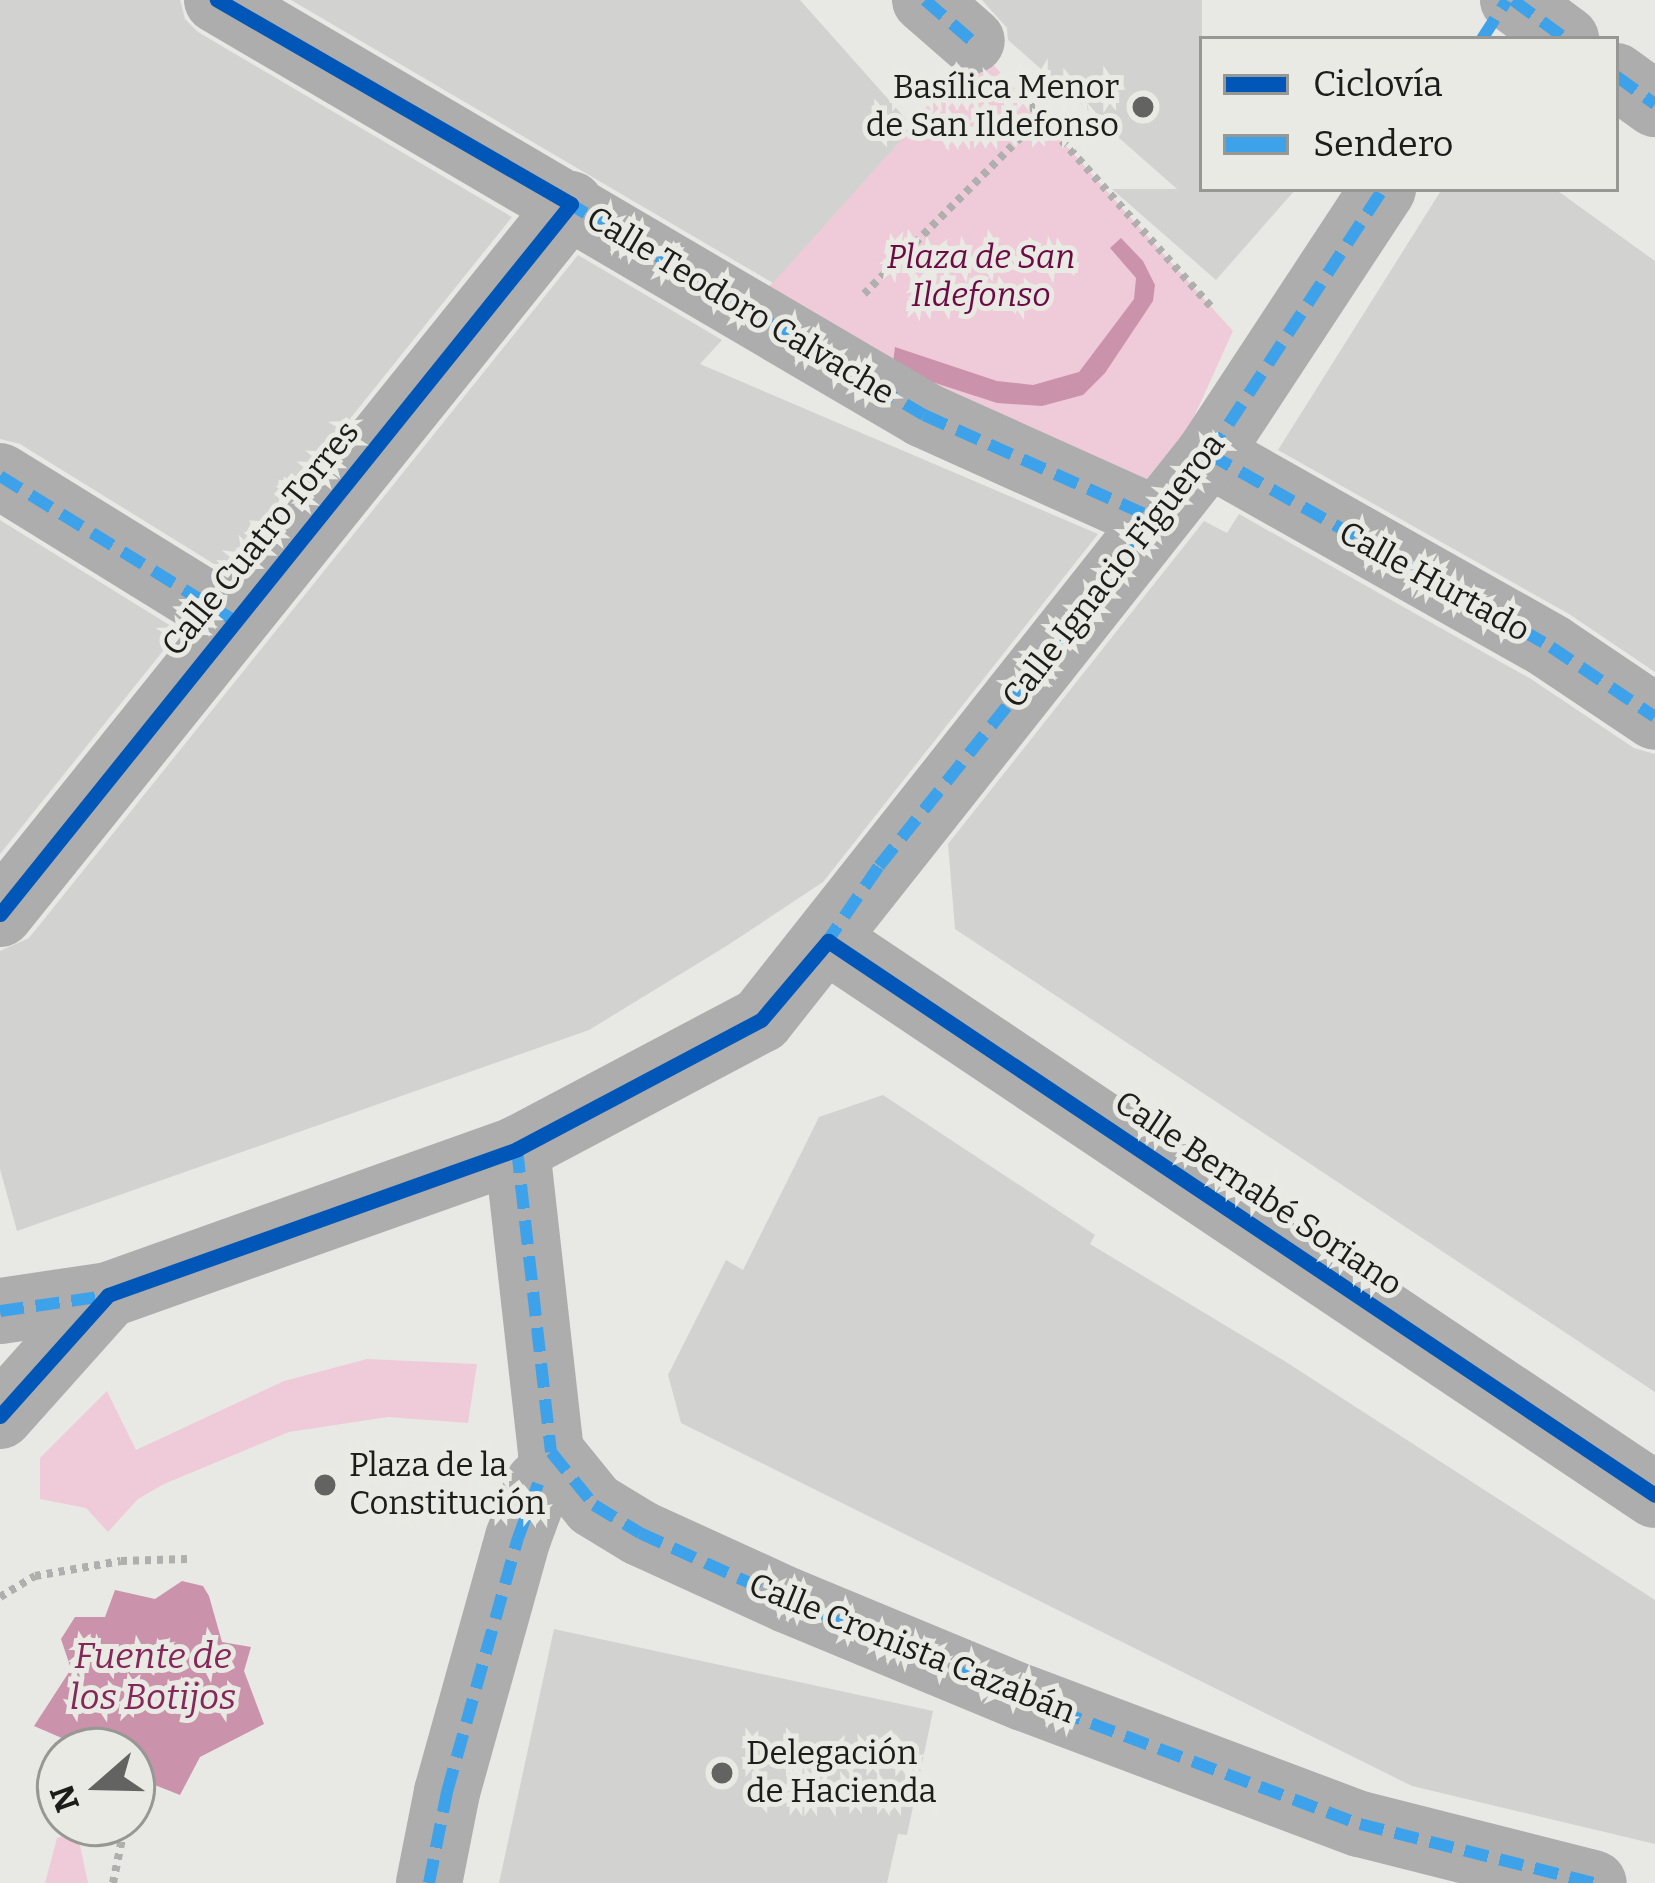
<!DOCTYPE html>
<html>
<head>
<meta charset="utf-8">
<style>
  body { margin:0 }
  #map { position:relative; width:1655px; height:1883px; overflow:hidden; background:#e8e9e5; font-family:Bitter,serif }
  div>[style] { position:absolute }
  [style*='--x'] { left:calc(var(--x)*1px); top:calc(var(--y)*1px); width:calc(var(--w)*1px); rotate:calc(var(--a)*1deg) }
  .green>* { inset:0; background:#efcbd9 }
  .water>* { inset:0; background:#ca93ab }
  .building>* { inset:0; background:#d2d2d0 }
  .path>* { height:8px; margin-top:-4px; transform-origin:0; background:repeating-linear-gradient(90deg,#afafae 0 6px,transparent 0 12px) }
  .minor>* { height:66px; margin:-33px; padding:0 33px; transform-origin:33px; border-radius:33px; background:#acadac }
  .quiet>* { height:12px; margin-top:-6px; transform-origin:0; background:repeating-linear-gradient(90deg,#3da2ea 0 24px,transparent 0 36px) }
  .cycleway>* { height:15px; margin:-7.5px; padding:0 7.5px; transform-origin:7.5px; border-radius:7.5px; background:#0057b8 }
  .dots>* { width:33px; height:33px; translate:-50% -50%; box-sizing:border-box; border:6px solid #e9eae4; border-radius:50% }
  span { translate:-50% -50%; white-space:nowrap; text-align:center; line-height:1.15; -webkit-text-stroke:10px #e9eae4; paint-order:stroke }
  .poi-label { font-size:33px; color:#1c1c1a }
  .right { translate:-100% -50%; text-align:right }
  .left { translate:0 -50%; text-align:left }
  .park-label { font-size:33px; color:#6d0a44; font-style:italic }
  .street-label { font-size:33px; color:#1c1c1a }
  .water-label { font-size:36px; color:#862759; font-style:italic }
  .legend { position:absolute; left:1199px; top:36px; width:420px; height:156px; box-sizing:border-box; background:#e9eae4; border:3px solid #979893; margin:0; padding:15px 21px; list-style:none; font-size:36px; color:#1c1c1a }
  .legend li { display:flex; align-items:center; gap:24px; height:60px }
  .legend b { width:60px; border:3px solid #979893 }
  .north { position:absolute; left:36px; top:1727px; width:120px; height:120px; box-sizing:border-box; background:#e9eae4; border:3px solid #979893; border-radius:50%; rotate:250deg; font-size:33px; font-weight:700; line-height:48px; text-align:center; color:#1c1c1a }
  .north::after { content:''; display:block; margin:auto; width:42px; height:54px; background:#636461; clip-path:polygon(50% 0,100% 100%,50% 72%,0 100%) }
</style>
</head>
<body>
<div id="map">
  <div class="green">
    <div style="clip-path:polygon(972px 41px,1233px 331px,1149px 516px,765px 291px,913px 127px)"></div>
    <div style="clip-path:polygon(367px 1359px,477px 1364px,468px 1423px,388px 1417px,289px 1432px,164px 1484px,138px 1499px,108px 1532px,86px 1508px,40px 1499px,40px 1458px,107px 1391px,136px 1450px,284px 1381px)"></div>
    <div style="clip-path:polygon(77px 1831px,88px 1883px,45px 1883px,57px 1838px)"></div>
  </div>
  <div class="water">
    <div style="clip-path:polygon(1121px 238px,1143px 261px,1155px 285px,1153px 301px,1105px 373px,1083px 395px,1042px 406px,997px 403px,892px 369px,895px 347px,997px 381px,1033px 385px,1079px 372px,1134px 299px,1136px 278px,1110px 248px)"></div>
    <div style="clip-path:polygon(182px 1581px,203px 1586px,209px 1596px,222px 1642px,251px 1647px,244px 1671px,264px 1724px,200px 1757px,180px 1795px,132px 1776px,132px 1751px,92px 1751px,34px 1726px,71px 1669px,61px 1639px,75px 1617px,105px 1617px,115px 1590px,155px 1599px)"></div>
  </div>
  <div class="building">
    <div style="clip-path:polygon(0 0,180px 0,185px 19px,198px 32px,512px 217px,227px 572px,20px 444px,0 439px)"></div>
    <div style="clip-path:polygon(291px 0,800px 0,913px 127px,773px 283px)"></div>
    <div style="clip-path:polygon(982px 0,1202px 0,1202px 189px,1296px 189px,1216px 280px,1112px 189px,1177px 189px,1008px 40px,1007px 28px)"></div>
    <div style="clip-path:polygon(1442px 189px,1555px 189px,1655px 261px,1655px 672px,1569px 614px,1278px 450px)"></div>
    <div style="clip-path:polygon(578px 255px,722px 340px,700px 364px,1098px 534px,823px 882px,728px 945px,589px 1030px,17px 1231px,0 1169px,0 951px,29px 938px)"></div>
    <div style="clip-path:polygon(1239px 514px,1531px 679px,1634px 748px,1655px 754px,1655px 1392px,955px 929px,948px 844px,1204px 521px,1227px 533px)"></div>
    <div style="clip-path:polygon(0 520px,179px 631px,0 854px)"></div>
    <div style="clip-path:polygon(883px 1095px,1095px 1235px,1090px 1244px,1286px 1362px,1655px 1600px,1655px 1844px,1412px 1786px,681px 1423px,668px 1375px,726px 1260px,743px 1270px,819px 1117px)"></div>
    <div style="clip-path:polygon(554px 1629px,933px 1711px,907px 1835px,898px 1834px,887px 1883px,499px 1883px)"></div>
  </div>
  <div class="path">
    <div style="--x:1022;--y:96;--w:285;--a:48.1"></div>
    <div style="--x:864;--y:294;--w:250;--a:-45"></div>
    <div style="--x:0;--y:1597;--w:41;--a:-31"></div>
    <div style="--x:35;--y:1576;--w:87;--a:-9.9"></div>
    <div style="--x:121;--y:1561;--w:66;--a:-1.7"></div>
    <div style="--x:113;--y:1883;--w:55;--a:-78.5"></div>
  </div>
  <div class="minor">
    <div style="--x:217;--y:0;--w:820;--a:30.41"></div>
    <div style="--x:924;--y:415;--w:247;--a:24.2"></div>
    <div style="--x:925;--y:0;--w:62;--a:41.1"></div>
    <div style="--x:1513;--y:0;--w:66;--a:36.3"></div>
    <div style="--x:1616;--y:76;--w:48;--a:35.7"></div>
    <div style="--x:1209;--y:454;--w:393;--a:29.4"></div>
    <div style="--x:1551;--y:647;--w:125;--a:33.9"></div>
    <div style="--x:0;--y:476;--w:274;--a:31.7"></div>
    <div style="--x:0;--y:914;--w:911;--a:-51.19"></div>
    <div style="--x:828;--y:941;--w:995;--a:33.82"></div>
    <div style="--x:517;--y:1149;--w:305;--a:83.6"></div>
    <div style="--x:551;--y:1452;--w:68;--a:50.9"></div>
    <div style="--x:594;--y:1505;--w:54;--a:31.3"></div>
    <div style="--x:640;--y:1533;--w:162;--a:24.5"></div>
    <div style="--x:787;--y:1600;--w:256;--a:22.5"></div>
    <div style="--x:1024;--y:1698;--w:359;--a:20.6"></div>
    <div style="--x:1360;--y:1824;--w:241;--a:14.2"></div>
    <div style="--x:0;--y:1311;--w:109;--a:-8.4"></div>
    <div style="--x:108;--y:1295;--w:434;--a:-19.6"></div>
    <div style="--x:517;--y:1149;--w:276;--a:-27.9"></div>
    <div style="--x:761;--y:1020;--w:722;--a:-51.64"></div>
    <div style="--x:1209;--y:454;--w:317;--a:-56.7"></div>
    <div style="--x:0;--y:1416;--w:162;--a:-48.2"></div>
    <div style="--x:429;--y:1883;--w:93;--a:-78.8"></div>
    <div style="--x:447;--y:1792;--w:264;--a:-74.4"></div>
    <div style="--x:518;--y:1538;--w:58;--a:-69.7"></div>
  </div>
  <div class="quiet">
    <div style="--x:925;--y:0;--w:62;--a:41.1"></div>
    <div style="--x:1513;--y:0;--w:66;--a:36.3"></div>
    <div style="--x:1482;--y:39;--w:46;--a:-57.3"></div>
    <div style="--x:1616;--y:76;--w:48;--a:35.7"></div>
    <div style="--x:565;--y:201;--w:418;--a:30.8"></div>
    <div style="--x:924;--y:415;--w:247;--a:24.2"></div>
    <div style="--x:1209;--y:454;--w:393;--a:29.4"></div>
    <div style="--x:1551;--y:647;--w:125;--a:33.9"></div>
    <div style="--x:0;--y:476;--w:274;--a:31.7"></div>
    <div style="--x:824;--y:946;--w:97;--a:-55.5"></div>
    <div style="--x:879;--y:866;--w:528;--a:-51.31"></div>
    <div style="--x:1209;--y:454;--w:317;--a:-56.7"></div>
    <div style="--x:517;--y:1149;--w:305;--a:83.6"></div>
    <div style="--x:551;--y:1452;--w:68;--a:50.9"></div>
    <div style="--x:594;--y:1505;--w:54;--a:31.3"></div>
    <div style="--x:640;--y:1533;--w:162;--a:24.5"></div>
    <div style="--x:787;--y:1600;--w:256;--a:22.5"></div>
    <div style="--x:1024;--y:1698;--w:359;--a:20.6"></div>
    <div style="--x:1360;--y:1824;--w:241;--a:14.2"></div>
    <div style="--x:0;--y:1311;--w:107;--a:-8.1"></div>
    <div style="--x:429;--y:1883;--w:93;--a:-78.8"></div>
    <div style="--x:447;--y:1792;--w:264;--a:-74.4"></div>
    <div style="--x:518;--y:1538;--w:58;--a:-69.7"></div>
  </div>
  <div class="cycleway">
    <div style="--x:0;--y:914;--w:911;--a:-51.19"></div>
    <div style="--x:571;--y:204;--w:409;--a:-150"></div>
    <div style="--x:0;--y:1416;--w:162;--a:-48.2"></div>
    <div style="--x:108;--y:1295;--w:434;--a:-19.6"></div>
    <div style="--x:517;--y:1149;--w:276;--a:-27.9"></div>
    <div style="--x:761;--y:1020;--w:104;--a:-49.7"></div>
    <div style="--x:828;--y:941;--w:995;--a:33.82"></div>
  </div>
  <div class="dots">
    <div style="left:1143px;top:107px;background:#636461"></div>
    <div style="left:325px;top:1485px;background:#636461"></div>
    <div style="left:722px;top:1773px;background:#636461"></div>
  </div>
  <div class="poi-label">
    <span class="right" style="left:1119px;top:107px">Basílica Menor<br>de San Ildefonso</span>
    <span class="left" style="left:349px;top:1485px">Plaza de la<br>Constitución</span>
    <span class="left" style="left:746px;top:1773px">Delegación<br>de Hacienda</span>
  </div>
  <div class="park-label">
    <span style="left:981px;top:277px">Plaza de San<br>Ildefonso</span>
  </div>
  <div class="street-label">
    <span style="left:740px;top:306px;rotate:31deg">Calle Teodoro Calvache</span>
    <span style="left:261px;top:539px;rotate:-51deg">Calle Cuatro Torres</span>
    <span style="left:1114px;top:571px;rotate:-52deg">Calle Ignacio Figueroa</span>
    <span style="left:1434px;top:582px;rotate:29deg">Calle Hurtado</span>
    <span style="left:1258px;top:1194px;rotate:34deg">Calle Bernabé Soriano</span>
    <span style="left:912px;top:1649px;rotate:22deg">Calle Cronista Cazabán</span>
  </div>
  <div class="water-label">
    <span style="left:153px;top:1677px">Fuente de<br>los Botijos</span>
  </div>
  <ul class="legend">
  <li><b style="height:15px;background:#0057b8"></b>Ciclovía</li>
  <li><b style="height:15px;background:#3da2ea"></b>Sendero</li>
  </ul>
  <div class="north">N</div>
</div>
</body>
</html>
